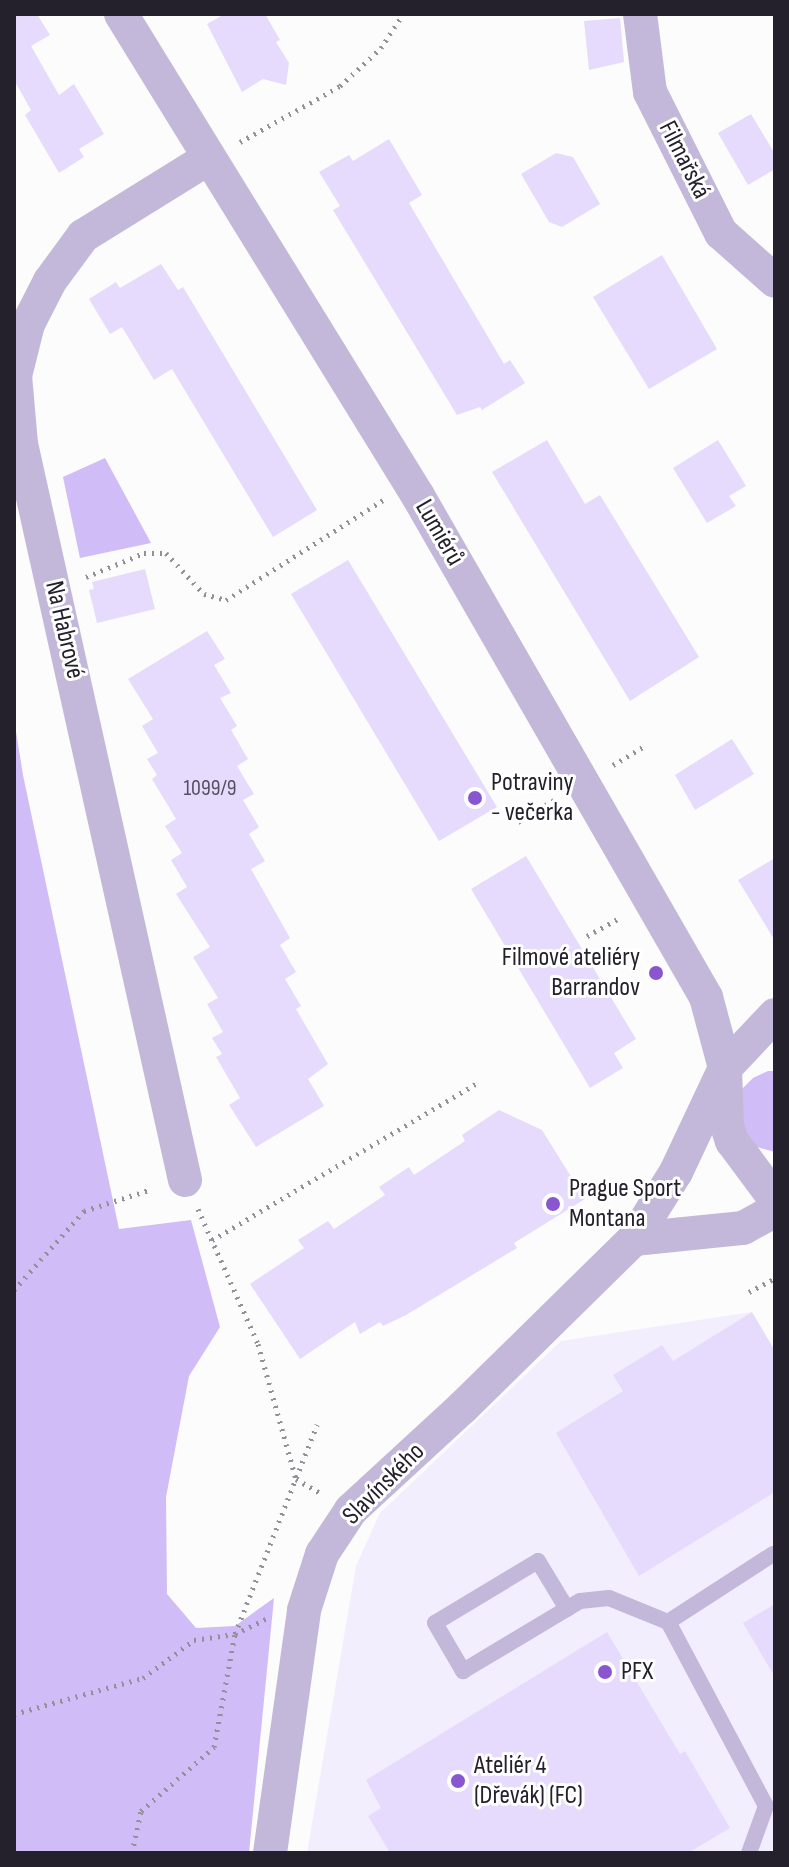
<!DOCTYPE html>
<html>
<head>
<meta charset="utf-8">
<style>
  body { margin:0 }
  #map { position:relative; width:789px; height:1867px; overflow:hidden; background:#fcfcfc; font-family:"Sofia Sans Condensed",sans-serif }
  div>[style] { position:absolute }
  [style*='--x'] { left:calc(var(--x)*1px); top:calc(var(--y)*1px); width:calc(var(--w)*1px); rotate:calc(var(--a)*1deg) }
  .built>* { inset:0; background:#f3eefe }
  .green>* { inset:0; background:#d0bcf6 }
  .building>* { inset:0; background:#e6dbfc }
  .path>* { height:5px; margin-top:-2.5px; transform-origin:0; background:repeating-linear-gradient(90deg,#939197 0 2px,transparent 0 8px) }
  .service>* { height:16px; margin:-8px; padding:0 8px; transform-origin:8px; border-radius:8px; background:#c3b8d9 }
  .minor>* { height:34px; margin:-17px; padding:0 17px; transform-origin:17px; border-radius:17px; background:#c3b8d9 }
  .dots>* { width:22px; height:22px; translate:-50% -50%; box-sizing:border-box; border:4px solid #fff; border-radius:50% }
  span { translate:-50% -50%; white-space:nowrap; text-align:center; line-height:1.15; -webkit-text-stroke:6px #fff; paint-order:stroke }
  .number-label { font-size:22px; color:#544f60 }
  .number-label span { -webkit-text-stroke-width:0 }
  .street-label { font-size:26px; color:#24202c }
  .poi-label { font-size:26px; color:#24202c }
  .left { translate:0 -50%; text-align:left }
  .right { translate:-100% -50%; text-align:right }
  .frame { position:absolute; inset:0; border:16px solid #24202c; pointer-events:none }
</style>
</head>
<body>
<div id="map">
  <div class="built">
    <div style="clip-path:polygon(752px 1312px,775px 1351px,775px 1853px,307px 1853px,356px 1566px,380px 1513px,561px 1341px)"></div>
  </div>
  <div class="green">
    <div style="clip-path:polygon(105px 458px,151px 543px,80px 558px,63px 477px)"></div>
    <div style="clip-path:polygon(14px 719px,23px 775px,119px 1229px,191px 1220px,220px 1327px,189px 1376px,166px 1497px,167px 1594px,196px 1628px,235px 1626px,274px 1598px,249px 1853px,14px 1853px)"></div>
    <div style="clip-path:polygon(768px 1071px,775px 1071px,775px 1152px,753px 1146px,742px 1134px,742px 1089px,753px 1078px)"></div>
  </div>
  <div class="building">
    <div style="clip-path:polygon(14px 14px,37px 14px,50px 35px,31px 46px,59px 95px,74px 84px,104px 134px,79px 149px,84px 157px,59px 173px,25px 115px,31px 110px,14px 80px)"></div>
    <div style="clip-path:polygon(225px 14px,265px 14px,280px 40px,276px 42px,289px 63px,286px 85px,263px 79px,242px 92px,207px 24px)"></div>
    <div style="clip-path:polygon(620px 18px,624px 62px,589px 70px,584px 21px)"></div>
    <div style="clip-path:polygon(751px 114px,775px 154px,775px 169px,748px 185px,718px 133px)"></div>
    <div style="clip-path:polygon(389px 139px,422px 195px,409px 203px,504px 364px,510px 360px,525px 383px,482px 410px,480px 407px,457px 415px,333px 210px,340px 206px,319px 172px,349px 155px,353px 161px)"></div>
    <div style="clip-path:polygon(556px 153px,573px 157px,600px 204px,562px 227px,549px 222px,521px 174px)"></div>
    <div style="clip-path:polygon(662px 255px,717px 349px,649px 389px,593px 297px)"></div>
    <div style="clip-path:polygon(161px 264px,178px 290px,183px 287px,317px 510px,273px 537px,172px 369px,154px 380px,122px 327px,110px 334px,89px 299px,116px 282px,120px 288px)"></div>
    <div style="clip-path:polygon(547px 440px,585px 504px,600px 495px,699px 657px,630px 701px,492px 472px)"></div>
    <div style="clip-path:polygon(718px 440px,746px 486px,729px 496px,736px 506px,707px 523px,673px 468px)"></div>
    <div style="clip-path:polygon(348px 560px,497px 807px,439px 841px,291px 594px)"></div>
    <div style="clip-path:polygon(145px 569px,155px 609px,97px 623px,89px 590px,94px 589px,92px 582px)"></div>
    <div style="clip-path:polygon(207px 631px,225px 659px,214px 665px,231px 693px,220px 698px,237px 726px,231px 730px,248px 759px,237px 766px,254px 794px,243px 800px,259px 827px,249px 834px,265px 861px,251px 869px,290px 938px,280px 945px,296px 972px,285px 979px,301px 1006px,296px 1009px,328px 1064px,308px 1079px,324px 1106px,256px 1147px,229px 1105px,240px 1098px,216px 1057px,222px 1054px,212px 1038px,223px 1032px,207px 1004px,218px 998px,193px 957px,210px 947px,176px 894px,187px 887px,171px 860px,182px 853px,165px 826px,176px 819px,152px 779px,157px 775px,147px 759px,158px 753px,142px 726px,153px 719px,128px 679px)"></div>
    <div style="clip-path:polygon(732px 739px,754px 774px,695px 810px,675px 775px)"></div>
    <div style="clip-path:polygon(526px 856px,636px 1039px,614px 1053px,623px 1068px,590px 1088px,471px 889px)"></div>
    <div style="clip-path:polygon(775px 858px,775px 941px,738px 880px)"></div>
    <div style="clip-path:polygon(499px 1110px,542px 1130px,585px 1199px,514px 1243px,517px 1248px,406px 1315px,383px 1326px,380px 1322px,360px 1334px,355px 1322px,300px 1359px,250px 1284px,304px 1248px,298px 1240px,328px 1221px,334px 1229px,385px 1195px,379px 1187px,409px 1167px,414px 1175px,465px 1141px,462px 1135px)"></div>
    <div style="clip-path:polygon(752px 1312px,775px 1351px,775px 1492px,639px 1576px,556px 1433px,623px 1391px,613px 1375px,662px 1345px,673px 1361px)"></div>
    <div style="clip-path:polygon(775px 1604px,775px 1677px,743px 1623px)"></div>
    <div style="clip-path:polygon(607px 1632px,680px 1754px,685px 1751px,730px 1828px,688px 1853px,390px 1853px,368px 1816px,381px 1808px,366px 1780px)"></div>
  </div>
  <div class="path">
    <div style="--x:240;--y:142;--w:115;--a:-29.2"></div>
    <div style="--x:340;--y:86;--w:56;--a:-42.8"></div>
    <div style="--x:381;--y:48;--w:40;--a:-57.1"></div>
    <div style="--x:86;--y:577;--w:63;--a:-22.5"></div>
    <div style="--x:144;--y:553;--w:22;--a:0"></div>
    <div style="--x:166;--y:553;--w:56;--a:47.2"></div>
    <div style="--x:204;--y:594;--w:23;--a:15"></div>
    <div style="--x:226;--y:600;--w:186;--a:-32.5"></div>
    <div style="--x:613;--y:765;--w:35;--a:-31"></div>
    <div style="--x:518;--y:822;--w:44;--a:-31.2"></div>
    <div style="--x:587;--y:936;--w:39;--a:-29"></div>
    <div style="--x:198;--y:1209;--w:148;--a:66"></div>
    <div style="--x:258;--y:1344;--w:140;--a:74.3"></div>
    <div style="--x:296;--y:1479;--w:30;--a:30"></div>
    <div style="--x:212;--y:1240;--w:310;--a:-30.6"></div>
    <div style="--x:14;--y:1290;--w:106;--a:-48.5"></div>
    <div style="--x:84;--y:1211;--w:71;--a:-17.9"></div>
    <div style="--x:749;--y:1292;--w:30;--a:-28"></div>
    <div style="--x:14;--y:1714;--w:134;--a:-15.6"></div>
    <div style="--x:143;--y:1678;--w:64;--a:-36.7"></div>
    <div style="--x:194;--y:1640;--w:41;--a:-8.3"></div>
    <div style="--x:235;--y:1634;--w:37;--a:-26"></div>
    <div style="--x:132;--y:1853;--w:43;--a:-77.9"></div>
    <div style="--x:141;--y:1811;--w:97;--a:-41.2"></div>
    <div style="--x:214;--y:1747;--w:115;--a:-79.5"></div>
    <div style="--x:235;--y:1634;--w:225;--a:-68.6"></div>
  </div>
  <div class="service">
    <div style="--x:567;--y:1609;--w:56;--a:-121.1"></div>
    <div style="--x:538;--y:1561;--w:120;--a:149"></div>
    <div style="--x:435;--y:1623;--w:56;--a:59.7"></div>
    <div style="--x:463;--y:1671;--w:136;--a:-30.9"></div>
    <div style="--x:580;--y:1601;--w:29;--a:-6"></div>
    <div style="--x:609;--y:1598;--w:64;--a:22.1"></div>
    <div style="--x:766;--y:1806;--w:208;--a:-118"></div>
    <div style="--x:668;--y:1622;--w:125;--a:-32.9"></div>
    <div style="--x:749;--y:1853;--w:50;--a:-70.1"></div>
  </div>
  <div class="minor">
    <div style="--x:121;--y:14;--w:566;--a:58.36"></div>
    <div style="--x:418;--y:496;--w:578;--a:60.11"></div>
    <div style="--x:706;--y:997;--w:73;--a:75"></div>
    <div style="--x:725;--y:1068;--w:58;--a:88"></div>
    <div style="--x:727;--y:1126;--w:16;--a:72"></div>
    <div style="--x:732;--y:1141;--w:72;--a:53.4"></div>
    <div style="--x:640;--y:14;--w:79;--a:82.7"></div>
    <div style="--x:650;--y:92;--w:158;--a:63.3"></div>
    <div style="--x:721;--y:233;--w:72;--a:41.6"></div>
    <div style="--x:185;--y:1180;--w:754;--a:-102.56"></div>
    <div style="--x:21;--y:444;--w:68;--a:-95"></div>
    <div style="--x:15;--y:376;--w:54;--a:-76"></div>
    <div style="--x:28;--y:324;--w:48;--a:-62.9"></div>
    <div style="--x:50;--y:281;--w:56;--a:-53.7"></div>
    <div style="--x:83;--y:236;--w:146;--a:-31.8"></div>
    <div style="--x:634;--y:1239;--w:110;--a:-5.8"></div>
    <div style="--x:743;--y:1228;--w:37;--a:-29"></div>
    <div style="--x:270;--y:1853;--w:245;--a:-82"></div>
    <div style="--x:304;--y:1610;--w:59;--a:-72.2"></div>
    <div style="--x:322;--y:1554;--w:53;--a:-56.6"></div>
    <div style="--x:351;--y:1510;--w:151;--a:-42.6"></div>
    <div style="--x:462;--y:1408;--w:241;--a:-44.5"></div>
    <div style="--x:634;--y:1239;--w:79;--a:-57.9"></div>
    <div style="--x:676;--y:1172;--w:115;--a:-64.8"></div>
    <div style="--x:725;--y:1068;--w:73;--a:-46.7"></div>
  </div>
  <div class="dots">
    <div style="left:475px;top:798px;background:#8956cf"></div>
    <div style="left:656px;top:973px;background:#8956cf"></div>
    <div style="left:553px;top:1204px;background:#8956cf"></div>
    <div style="left:605px;top:1672px;background:#8956cf"></div>
    <div style="left:458px;top:1781px;background:#8956cf"></div>
  </div>
  <div class="number-label">
    <span style="left:210px;top:789px">1099/9</span>
  </div>
  <div class="street-label">
    <span style="left:684px;top:160px;rotate:63deg">Filmařská</span>
    <span style="left:439px;top:533px;rotate:60deg">Lumiérů</span>
    <span style="left:64px;top:630px;rotate:77deg">Na Habrové</span>
    <span style="left:384px;top:1484px;rotate:-45deg">Slavínského</span>
  </div>
  <div class="poi-label">
    <span class="left" style="left:491px;top:798px">Potraviny<br>- večerka</span>
    <span class="right" style="left:640px;top:973px">Filmové ateliéry<br>Barrandov</span>
    <span class="left" style="left:569px;top:1204px">Prague Sport<br>Montana</span>
    <span class="left" style="left:621px;top:1672px">PFX</span>
    <span class="left" style="left:474px;top:1781px">Ateliér 4<br>(Dřevák) (FC)</span>
  </div>
  <div class="frame"></div>
</div>
</body>
</html>
